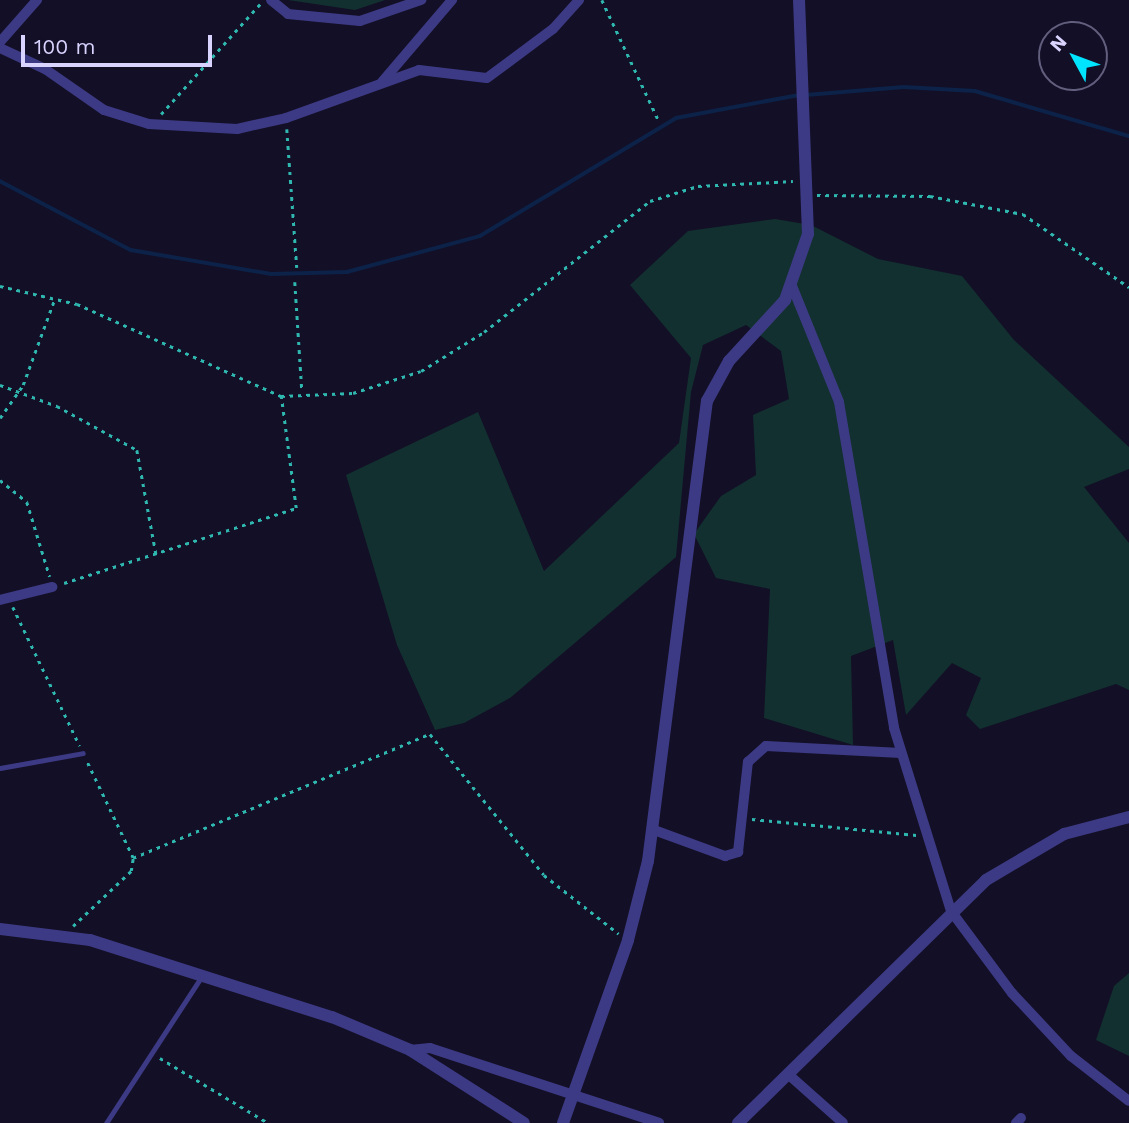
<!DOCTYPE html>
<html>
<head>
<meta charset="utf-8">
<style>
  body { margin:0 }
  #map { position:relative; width:1129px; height:1123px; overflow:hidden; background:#130f26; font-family:"Work Sans",sans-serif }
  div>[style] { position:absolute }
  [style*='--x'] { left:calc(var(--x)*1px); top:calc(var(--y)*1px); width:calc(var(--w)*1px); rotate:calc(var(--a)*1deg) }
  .green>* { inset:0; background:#12302f }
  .stream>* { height:3.5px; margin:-1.75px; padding:0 1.75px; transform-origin:1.75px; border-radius:1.75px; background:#0c2248 }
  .path>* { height:2.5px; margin-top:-1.25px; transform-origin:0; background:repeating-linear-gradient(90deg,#2fb8b0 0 3.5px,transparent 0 8.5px) }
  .service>* { height:5px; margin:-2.5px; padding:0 2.5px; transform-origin:2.5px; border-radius:2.5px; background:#3d3a85 }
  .minor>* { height:10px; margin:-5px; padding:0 5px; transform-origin:5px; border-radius:5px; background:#3d3a85 }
  .tertiary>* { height:12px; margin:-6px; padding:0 6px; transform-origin:6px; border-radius:6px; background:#3d3a85 }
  span { translate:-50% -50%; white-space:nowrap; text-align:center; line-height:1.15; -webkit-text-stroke:6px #130f26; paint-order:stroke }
  .north { position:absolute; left:1038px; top:21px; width:70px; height:70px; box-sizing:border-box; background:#130f26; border:2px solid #625e7d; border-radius:50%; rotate:311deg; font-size:19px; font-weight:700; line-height:28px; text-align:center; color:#d9d4ff }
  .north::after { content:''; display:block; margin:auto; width:24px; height:32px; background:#00e5ff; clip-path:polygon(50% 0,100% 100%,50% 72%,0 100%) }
  .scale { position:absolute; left:21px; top:35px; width:191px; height:32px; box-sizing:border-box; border:4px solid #d9d4ff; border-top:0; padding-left:9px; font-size:21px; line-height:24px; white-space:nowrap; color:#d9d4ff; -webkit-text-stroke:5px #130f26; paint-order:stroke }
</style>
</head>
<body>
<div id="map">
  <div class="green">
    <div style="clip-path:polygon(288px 0,385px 0,355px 10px)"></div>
    <div style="clip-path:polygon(775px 219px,811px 225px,878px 259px,962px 276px,1014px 340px,1129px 447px,1129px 469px,1084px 487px,1129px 543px,1129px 690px,1116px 684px,980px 729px,966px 715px,981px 678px,952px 663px,906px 715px,893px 640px,851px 656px,853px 745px,764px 718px,770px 589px,716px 578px,694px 534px,721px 496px,756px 475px,753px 415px,789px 399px,781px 351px,746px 325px,703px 345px,691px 392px,676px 557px,510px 698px,464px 723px,435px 730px,397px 645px,346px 475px,478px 412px,544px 571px,679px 443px,691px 358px,630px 285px,688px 231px)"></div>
    <div style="clip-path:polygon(1129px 973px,1129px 1056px,1096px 1040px,1114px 986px)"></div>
  </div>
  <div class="stream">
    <div style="--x:806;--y:95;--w:98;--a:-4.7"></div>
    <div style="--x:904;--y:87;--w:71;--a:3.2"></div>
    <div style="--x:975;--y:91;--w:160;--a:16.3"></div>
    <div style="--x:0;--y:181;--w:148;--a:27.8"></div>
    <div style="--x:131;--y:250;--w:142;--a:9.7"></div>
    <div style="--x:271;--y:274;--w:76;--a:-1.5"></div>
    <div style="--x:347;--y:272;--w:138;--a:-15.1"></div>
    <div style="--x:480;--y:236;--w:229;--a:-31"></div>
    <div style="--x:676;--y:118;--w:125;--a:-10.6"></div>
  </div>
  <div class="path">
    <div style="--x:602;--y:0;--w:134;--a:64.8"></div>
    <div style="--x:161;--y:114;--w:148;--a:-48"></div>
    <div style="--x:287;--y:129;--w:139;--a:85.9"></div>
    <div style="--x:817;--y:195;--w:113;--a:0.5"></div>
    <div style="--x:930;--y:196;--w:95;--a:11"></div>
    <div style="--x:1023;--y:214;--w:129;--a:34.6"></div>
    <div style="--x:295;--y:282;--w:109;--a:86.3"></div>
    <div style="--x:0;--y:286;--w:79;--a:13.2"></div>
    <div style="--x:77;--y:304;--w:224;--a:24.3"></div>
    <div style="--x:281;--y:396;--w:72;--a:-2.4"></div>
    <div style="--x:353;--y:393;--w:71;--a:-17.9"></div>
    <div style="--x:421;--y:371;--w:74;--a:-31.8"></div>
    <div style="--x:484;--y:332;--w:211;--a:-38.3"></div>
    <div style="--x:650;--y:201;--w:50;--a:-17.4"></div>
    <div style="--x:698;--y:186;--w:95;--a:-3"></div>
    <div style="--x:0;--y:385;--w:61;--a:20.2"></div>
    <div style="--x:57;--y:406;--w:91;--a:28.8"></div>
    <div style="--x:137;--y:450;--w:106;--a:79.6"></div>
    <div style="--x:0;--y:418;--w:40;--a:-55.1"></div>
    <div style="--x:23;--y:385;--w:93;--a:-69.8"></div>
    <div style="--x:0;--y:480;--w:35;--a:39"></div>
    <div style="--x:27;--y:502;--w:78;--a:73"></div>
    <div style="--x:64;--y:583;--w:244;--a:-17.9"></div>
    <div style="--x:296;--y:508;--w:113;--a:-97.6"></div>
    <div style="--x:13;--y:607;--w:154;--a:64.3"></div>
    <div style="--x:752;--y:819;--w:165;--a:5.6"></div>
    <div style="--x:133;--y:858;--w:322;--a:-22.7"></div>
    <div style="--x:430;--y:734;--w:181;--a:51"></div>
    <div style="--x:544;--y:875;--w:95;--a:38.2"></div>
    <div style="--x:73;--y:926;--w:80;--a:-43.5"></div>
    <div style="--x:131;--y:871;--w:13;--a:-81"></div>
    <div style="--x:133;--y:858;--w:106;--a:-115.6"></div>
    <div style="--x:160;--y:1058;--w:126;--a:31"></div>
  </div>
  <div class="service">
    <div style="--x:0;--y:768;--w:84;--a:-10.2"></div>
    <div style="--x:106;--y:1123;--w:176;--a:-56.9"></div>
  </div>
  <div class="minor">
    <div style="--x:271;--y:0;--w:22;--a:39"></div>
    <div style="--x:288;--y:14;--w:72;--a:5.6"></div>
    <div style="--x:360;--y:21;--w:65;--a:-19"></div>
    <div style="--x:0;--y:42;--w:56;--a:-48.6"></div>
    <div style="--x:0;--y:48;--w:50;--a:25"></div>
    <div style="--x:45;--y:69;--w:72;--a:34.8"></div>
    <div style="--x:104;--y:110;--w:47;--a:17.3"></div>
    <div style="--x:149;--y:124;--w:88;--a:3.3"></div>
    <div style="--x:237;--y:129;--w:50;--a:-12.7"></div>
    <div style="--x:286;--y:118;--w:141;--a:-19.8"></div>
    <div style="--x:419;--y:70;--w:68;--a:6.7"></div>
    <div style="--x:487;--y:78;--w:82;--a:-36.6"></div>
    <div style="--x:553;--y:29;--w:39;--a:-48"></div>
    <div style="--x:382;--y:82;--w:108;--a:-49.5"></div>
    <div style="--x:792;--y:286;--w:125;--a:67.9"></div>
    <div style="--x:839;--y:402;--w:331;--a:80.4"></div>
    <div style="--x:894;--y:728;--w:192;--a:72.7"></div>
    <div style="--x:951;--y:911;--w:102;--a:53.4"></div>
    <div style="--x:1012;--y:993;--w:86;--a:46.9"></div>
    <div style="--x:1071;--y:1056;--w:73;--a:37.8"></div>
    <div style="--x:0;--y:600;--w:54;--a:-14"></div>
    <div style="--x:654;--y:830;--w:76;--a:20.1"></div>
    <div style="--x:725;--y:856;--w:14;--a:-17"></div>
    <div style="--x:738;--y:852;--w:91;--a:-83.7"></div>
    <div style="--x:748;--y:762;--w:24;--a:-42"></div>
    <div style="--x:766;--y:746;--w:135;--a:3"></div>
    <div style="--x:410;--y:1050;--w:20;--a:-6"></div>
    <div style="--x:430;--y:1048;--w:241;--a:18.1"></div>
    <div style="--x:789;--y:1075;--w:72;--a:41.6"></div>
    <div style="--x:1016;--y:1123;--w:7;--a:-45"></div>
  </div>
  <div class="tertiary">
    <div style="--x:0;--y:929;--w:91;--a:7"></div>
    <div style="--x:90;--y:940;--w:254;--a:17.7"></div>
    <div style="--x:332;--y:1017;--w:85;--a:22.9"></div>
    <div style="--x:410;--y:1050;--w:135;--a:32.6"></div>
    <div style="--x:563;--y:1123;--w:194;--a:-70.4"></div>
    <div style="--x:628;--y:940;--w:81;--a:-75.8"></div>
    <div style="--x:648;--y:861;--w:464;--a:-82.7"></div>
    <div style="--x:707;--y:401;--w:46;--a:-61.2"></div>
    <div style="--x:729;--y:361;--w:83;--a:-47.4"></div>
    <div style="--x:785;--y:300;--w:70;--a:-70.8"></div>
    <div style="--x:808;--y:234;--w:234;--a:-92.2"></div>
    <div style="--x:738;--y:1123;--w:347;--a:-44.4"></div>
    <div style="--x:986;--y:880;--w:91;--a:-30.5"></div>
    <div style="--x:1064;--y:834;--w:67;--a:-14.7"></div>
  </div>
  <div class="north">N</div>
  <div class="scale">100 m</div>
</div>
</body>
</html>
